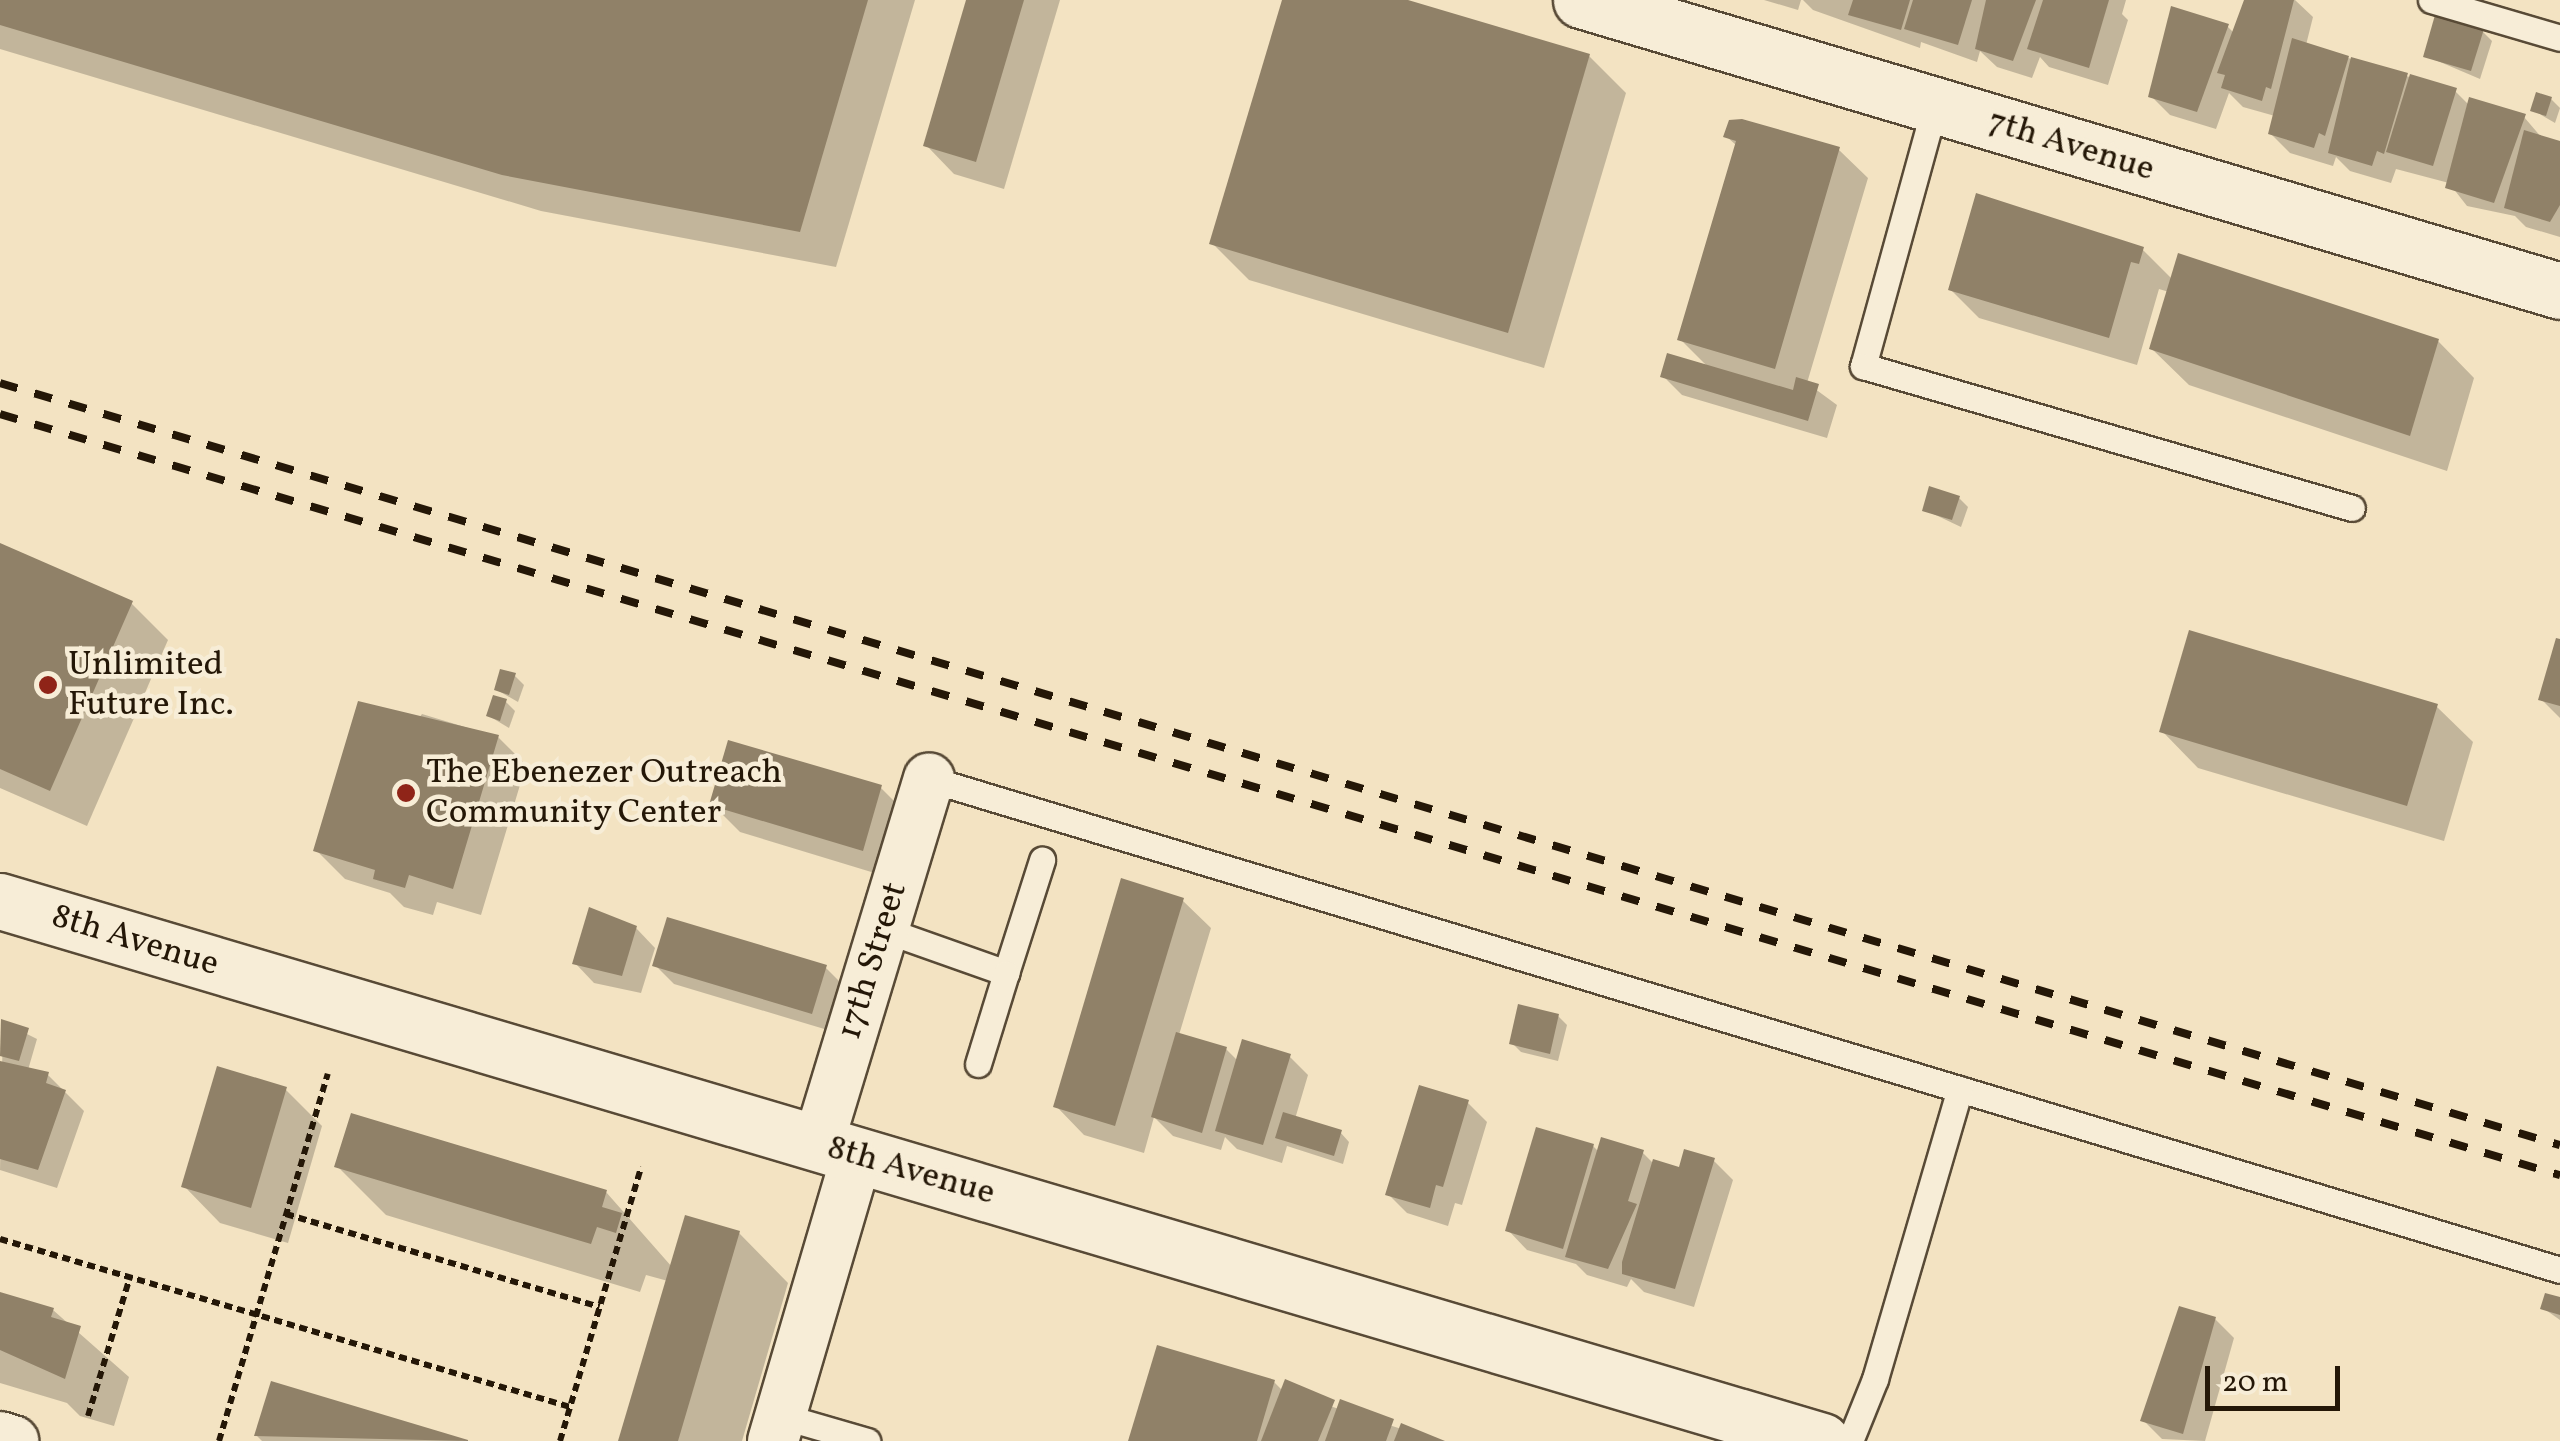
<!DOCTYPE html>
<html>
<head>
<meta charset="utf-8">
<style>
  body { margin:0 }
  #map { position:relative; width:2560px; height:1441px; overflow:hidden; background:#f3e3c2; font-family:Vollkorn,serif }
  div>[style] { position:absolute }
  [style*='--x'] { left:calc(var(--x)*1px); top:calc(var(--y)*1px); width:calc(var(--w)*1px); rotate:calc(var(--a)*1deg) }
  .shadow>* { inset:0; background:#0003 }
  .building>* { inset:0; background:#908168 }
  .path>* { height:6px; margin-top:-3px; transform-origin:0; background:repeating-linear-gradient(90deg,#241707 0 8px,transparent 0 13px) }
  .roads { filter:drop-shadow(2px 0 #584a36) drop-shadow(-2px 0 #584a36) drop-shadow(0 2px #584a36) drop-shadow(0 -2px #584a36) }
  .lane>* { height:25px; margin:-12.5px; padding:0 12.5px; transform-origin:12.5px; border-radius:12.5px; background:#f7edd7 }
  .street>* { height:50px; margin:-25px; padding:0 25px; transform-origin:25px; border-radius:25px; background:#f7edd7 }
  .secondary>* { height:55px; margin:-27.5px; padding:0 27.5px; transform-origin:27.5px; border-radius:27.5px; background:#f7edd7 }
  .rail>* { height:8px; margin-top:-4px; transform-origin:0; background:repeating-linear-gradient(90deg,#241707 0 18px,transparent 0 36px) }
  .dots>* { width:28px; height:28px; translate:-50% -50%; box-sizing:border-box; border:5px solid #f7edd7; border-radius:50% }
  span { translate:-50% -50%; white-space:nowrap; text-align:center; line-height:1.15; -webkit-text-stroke:9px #f7edd7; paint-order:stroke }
  .street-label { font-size:35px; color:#241707 }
  .poi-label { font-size:35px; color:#241707 }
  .left { translate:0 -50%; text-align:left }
  .scale { position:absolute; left:2205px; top:1366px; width:135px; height:45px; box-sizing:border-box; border:5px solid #241707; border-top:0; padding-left:12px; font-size:30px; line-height:35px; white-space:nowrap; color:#241707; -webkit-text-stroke:8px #f7edd7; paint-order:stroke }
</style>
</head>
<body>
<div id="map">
  <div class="shadow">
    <div style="clip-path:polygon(0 0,915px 0,836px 267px,541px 211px,0 49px)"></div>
    <div style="clip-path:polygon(968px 0,1060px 0,1004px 189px,954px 174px,926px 145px)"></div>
    <div style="clip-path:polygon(1284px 0,1399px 0,1589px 56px,1626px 93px,1544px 368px,1249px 280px,1212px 243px)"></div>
    <div style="clip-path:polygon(1764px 0,1801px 0,1798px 10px)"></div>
    <div style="clip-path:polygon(1803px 0,2126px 0,2122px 14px,2128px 20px,2108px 85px,2049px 67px,2040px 57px,2032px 78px,1997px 67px,1980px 51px,1977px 62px,1921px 42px,1920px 48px,1813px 10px)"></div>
    <div style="clip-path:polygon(2246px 0,2295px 0,2313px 17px,2306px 45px,2455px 91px,2469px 105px,2524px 117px,2542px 138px,2560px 143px,2560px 237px,2526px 227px,2515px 216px,2467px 206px,2449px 183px,2396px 169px,2391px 183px,2350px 171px,2336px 157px,2333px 166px,2290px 153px,2271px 134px,2275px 116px,2243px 107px,2229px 93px,2216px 129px,2170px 115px,2151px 96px,2227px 26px,2234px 33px)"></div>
    <div style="clip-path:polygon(2483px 32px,2492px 41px,2480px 79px,2426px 56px)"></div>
    <div style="clip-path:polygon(2551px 99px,2560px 108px,2555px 123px,2533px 110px)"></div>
    <div style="clip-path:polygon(1726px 136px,1839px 150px,1868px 178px,1807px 383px,1837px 405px,1827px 438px,1682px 395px,1663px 376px,1709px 368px,1680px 339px,1737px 146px)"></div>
    <div style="clip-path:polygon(2142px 249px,2172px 279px,2438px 341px,2474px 378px,2447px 471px,2189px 385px,2152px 349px,2169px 292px,2159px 289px,2137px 365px,1979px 318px,1951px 290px)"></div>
    <div style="clip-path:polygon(1959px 498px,1968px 507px,1961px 527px,1925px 510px)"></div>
    <div style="clip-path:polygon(0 546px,132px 604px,168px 640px,87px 826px,0 788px)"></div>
    <div style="clip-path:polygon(2560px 642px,2560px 718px,2541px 699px)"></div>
    <div style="clip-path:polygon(515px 676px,524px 685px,518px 702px,497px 690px)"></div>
    <div style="clip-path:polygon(506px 702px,515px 711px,509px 728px,489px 716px)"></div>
    <div style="clip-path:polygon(2436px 706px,2473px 742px,2444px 841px,2198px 768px,2162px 731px)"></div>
    <div style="clip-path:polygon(422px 714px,498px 737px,526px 765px,481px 915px,437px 902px,433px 915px,404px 907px,390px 893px,345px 879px,316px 850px)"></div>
    <div style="clip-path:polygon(881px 788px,909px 816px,891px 878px,740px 832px,712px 804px)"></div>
    <div style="clip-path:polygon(1182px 900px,1211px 928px,1179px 1035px,1226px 1049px,1238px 1061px,1289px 1056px,1308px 1075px,1295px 1119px,1340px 1132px,1349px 1142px,1343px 1164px,1287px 1146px,1282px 1163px,1237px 1149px,1225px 1137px,1221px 1150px,1173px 1136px,1154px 1117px,1144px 1153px,1084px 1135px,1056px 1106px)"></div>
    <div style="clip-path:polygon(636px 928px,655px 948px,641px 993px,594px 983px,575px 963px)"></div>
    <div style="clip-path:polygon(655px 965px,826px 968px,845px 987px,831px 1031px,674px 984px)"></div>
    <div style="clip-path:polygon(1558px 1016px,1567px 1025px,1558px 1061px,1521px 1052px,1512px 1043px)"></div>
    <div style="clip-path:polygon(3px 1022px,37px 1039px,28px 1070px,48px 1075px,84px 1111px,57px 1188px,0 1170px)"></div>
    <div style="clip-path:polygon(286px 1090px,322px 1126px,288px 1243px,220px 1223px,184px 1186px)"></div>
    <div style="clip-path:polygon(1468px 1103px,1487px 1122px,1462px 1205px,1455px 1203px,1448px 1226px,1407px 1213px,1388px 1194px)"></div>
    <div style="clip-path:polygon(1593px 1146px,1599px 1152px,1642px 1152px,1654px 1164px,1681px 1170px,1714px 1161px,1733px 1180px,1694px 1307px,1644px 1292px,1631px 1279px,1627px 1287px,1587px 1275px,1576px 1264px,1527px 1250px,1508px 1230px)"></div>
    <div style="clip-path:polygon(337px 1166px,606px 1192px,672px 1267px,739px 1233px,788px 1283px,742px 1441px,621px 1441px,668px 1281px,646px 1275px,640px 1292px,386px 1215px)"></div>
    <div style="clip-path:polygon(0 1295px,53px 1310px,129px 1377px,114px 1426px,80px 1416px,67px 1403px,0 1383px)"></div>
    <div style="clip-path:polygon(2560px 1300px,2560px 1320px,2543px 1308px)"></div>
    <div style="clip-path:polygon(2215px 1319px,2234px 1338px,2205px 1441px,2162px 1439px,2143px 1420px)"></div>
    <div style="clip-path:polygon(1274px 1382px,1283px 1391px,1439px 1441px,1130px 1441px)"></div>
    <div style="clip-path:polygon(272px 1384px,462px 1441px,262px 1441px,257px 1436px)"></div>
  </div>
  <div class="building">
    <div style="clip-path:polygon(0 0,868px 0,800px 232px,502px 175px,0 25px)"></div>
    <div style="clip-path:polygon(966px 0,1024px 0,976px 162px,923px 146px)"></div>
    <div style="clip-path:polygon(1282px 0,1408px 0,1590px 54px,1508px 333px,1209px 244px)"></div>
    <div style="clip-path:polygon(1853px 0,1910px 0,1901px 30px,1848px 15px)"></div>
    <div style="clip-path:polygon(1913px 0,1972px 0,1958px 45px,1904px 29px)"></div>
    <div style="clip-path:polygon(1986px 0,2036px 0,2013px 61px,1975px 49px)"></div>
    <div style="clip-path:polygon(2043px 0,2109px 0,2089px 68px,2027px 49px)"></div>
    <div style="clip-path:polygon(2244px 0,2294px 0,2271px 89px,2266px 87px,2262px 101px,2221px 88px,2225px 75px,2217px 73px)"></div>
    <div style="clip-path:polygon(2171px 6px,2229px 24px,2197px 112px,2148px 97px)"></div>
    <div style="clip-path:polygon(2435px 15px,2484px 29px,2471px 71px,2423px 57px)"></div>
    <div style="clip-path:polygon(2292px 38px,2349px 56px,2325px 136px,2319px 133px,2314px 148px,2268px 134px)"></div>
    <div style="clip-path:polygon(2351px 57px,2408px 73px,2384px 154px,2377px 151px,2372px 166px,2328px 153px)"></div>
    <div style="clip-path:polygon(2410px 74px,2457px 88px,2433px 166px,2386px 152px)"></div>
    <div style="clip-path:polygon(2536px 92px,2552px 97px,2546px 116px,2530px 111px)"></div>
    <div style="clip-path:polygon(2469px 97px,2526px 114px,2494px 203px,2445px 188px)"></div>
    <div style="clip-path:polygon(1742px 119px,1840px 147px,1775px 369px,1677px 340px,1736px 141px,1723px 137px,1729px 120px)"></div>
    <div style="clip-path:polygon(2524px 130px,2560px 141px,2560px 205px,2550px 222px,2504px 208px)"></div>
    <div style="clip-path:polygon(1976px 193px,2144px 247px,2139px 264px,2131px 262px,2109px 338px,1948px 290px)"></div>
    <div style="clip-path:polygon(2178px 253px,2439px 339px,2410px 436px,2149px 349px)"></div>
    <div style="clip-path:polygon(1667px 353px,1793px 390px,1796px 377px,1819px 384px,1808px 421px,1660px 377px)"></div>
    <div style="clip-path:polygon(1929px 486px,1960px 496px,1952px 520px,1922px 511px)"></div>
    <div style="clip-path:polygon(0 543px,133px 601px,50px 791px,0 769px)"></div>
    <div style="clip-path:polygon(2189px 630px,2438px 704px,2407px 806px,2159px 732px)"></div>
    <div style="clip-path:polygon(2556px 638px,2560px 639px,2560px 706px,2538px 700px)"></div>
    <div style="clip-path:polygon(500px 669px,516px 673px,509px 695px,494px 690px)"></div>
    <div style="clip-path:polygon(493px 695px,507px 699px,500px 721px,486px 716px)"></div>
    <div style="clip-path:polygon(358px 701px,499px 735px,453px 889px,409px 875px,405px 888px,373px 879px,375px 870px,313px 851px)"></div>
    <div style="clip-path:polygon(728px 740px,882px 785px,863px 851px,709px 805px)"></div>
    <div style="clip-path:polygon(1121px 878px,1184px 898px,1115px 1126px,1053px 1107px)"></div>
    <div style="clip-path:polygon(589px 907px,637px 926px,622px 976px,572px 964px)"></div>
    <div style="clip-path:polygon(667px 917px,827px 965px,812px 1014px,652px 966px)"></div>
    <div style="clip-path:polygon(1518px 1004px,1559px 1014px,1550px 1054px,1509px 1044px)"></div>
    <div style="clip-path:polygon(1px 1019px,29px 1028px,19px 1061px,0 1056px)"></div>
    <div style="clip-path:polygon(1176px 1032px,1227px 1047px,1202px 1133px,1151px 1117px)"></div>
    <div style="clip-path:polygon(1242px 1039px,1291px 1054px,1263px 1145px,1215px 1131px)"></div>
    <div style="clip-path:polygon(0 1061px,49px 1072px,46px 1083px,66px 1090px,38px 1170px,0 1159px)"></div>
    <div style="clip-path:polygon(217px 1066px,287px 1087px,251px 1208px,181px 1187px)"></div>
    <div style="clip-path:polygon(1419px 1085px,1469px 1100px,1443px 1187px,1436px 1185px,1430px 1208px,1385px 1195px)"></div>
    <div style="clip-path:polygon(1283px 1112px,1342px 1130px,1334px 1156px,1275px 1138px)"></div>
    <div style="clip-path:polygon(351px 1113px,607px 1190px,602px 1207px,622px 1213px,616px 1233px,597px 1227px,591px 1244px,334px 1167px)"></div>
    <div style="clip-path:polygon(1536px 1127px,1594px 1144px,1563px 1249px,1505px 1231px)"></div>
    <div style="clip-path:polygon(1601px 1137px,1644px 1150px,1628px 1201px,1637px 1204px,1608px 1269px,1565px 1257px)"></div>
    <div style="clip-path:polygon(1684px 1149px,1715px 1158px,1675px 1289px,1622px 1274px,1622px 1262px,1653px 1159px,1679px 1167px)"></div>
    <div style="clip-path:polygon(685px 1215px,740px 1231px,678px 1441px,618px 1441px)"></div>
    <div style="clip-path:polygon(0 1292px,54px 1308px,51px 1317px,81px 1326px,65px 1379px,0 1350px)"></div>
    <div style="clip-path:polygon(2545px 1293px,2560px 1297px,2560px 1315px,2540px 1309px)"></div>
    <div style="clip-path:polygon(2179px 1306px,2216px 1317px,2183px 1434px,2140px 1421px)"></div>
    <div style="clip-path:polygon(1157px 1345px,1275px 1380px,1257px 1441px,1128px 1441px)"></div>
    <div style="clip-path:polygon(1285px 1379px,1335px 1400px,1318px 1441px,1261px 1441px)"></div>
    <div style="clip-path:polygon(271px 1381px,468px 1440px,468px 1441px,254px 1436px)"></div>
    <div style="clip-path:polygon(1340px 1399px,1394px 1419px,1386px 1441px,1325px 1441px)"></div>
    <div style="clip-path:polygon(1401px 1423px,1445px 1441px,1394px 1441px)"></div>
  </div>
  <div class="path">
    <div style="--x:286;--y:1214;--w:327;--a:16.5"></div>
    <div style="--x:0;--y:1239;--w:594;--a:16.42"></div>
    <div style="--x:88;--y:1416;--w:145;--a:-73.2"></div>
    <div style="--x:219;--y:1441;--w:383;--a:-73.5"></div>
    <div style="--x:560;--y:1441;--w:286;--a:-73.5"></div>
  </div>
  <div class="roads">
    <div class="lane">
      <div style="--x:2431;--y:0;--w:134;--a:16.4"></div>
      <div style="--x:1935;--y:105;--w:271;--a:105.4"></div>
      <div style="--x:1863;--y:366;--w:509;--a:16.19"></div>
      <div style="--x:929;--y:779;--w:1703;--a:16.75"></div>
      <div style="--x:882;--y:929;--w:132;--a:19.5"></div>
      <div style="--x:1006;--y:973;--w:119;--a:-72.3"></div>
      <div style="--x:978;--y:1064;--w:95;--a:-72.9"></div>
      <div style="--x:781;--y:1416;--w:90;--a:16.2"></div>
      <div style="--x:1850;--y:1441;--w:67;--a:-68"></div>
      <div style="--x:1875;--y:1379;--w:302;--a:-73.7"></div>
    </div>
    <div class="street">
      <div style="--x:818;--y:1144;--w:382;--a:-73.1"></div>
      <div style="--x:0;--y:1437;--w:14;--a:17"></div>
      <div style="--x:773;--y:1441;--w:298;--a:-73.6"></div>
    </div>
    <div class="secondary">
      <div style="--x:1581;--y:0;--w:1021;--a:16.55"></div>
      <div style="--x:0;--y:901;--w:1900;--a:16.51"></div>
    </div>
  </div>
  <div class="rail">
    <div style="--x:0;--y:383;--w:2671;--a:16.58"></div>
    <div style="--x:0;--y:414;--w:2671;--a:16.56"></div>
  </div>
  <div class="dots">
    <div style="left:48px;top:685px;background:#8f2418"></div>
    <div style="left:406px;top:793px;background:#8f2418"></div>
  </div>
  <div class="street-label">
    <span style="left:2071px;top:146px;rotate:17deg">7th Avenue</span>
    <span style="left:135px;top:941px;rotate:17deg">8th Avenue</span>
    <span style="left:873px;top:961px;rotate:-73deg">17th Street</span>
    <span style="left:911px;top:1171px;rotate:16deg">8th Avenue</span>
  </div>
  <div class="poi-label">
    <span class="left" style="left:68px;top:685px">Unlimited<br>Future Inc.</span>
    <span class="left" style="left:426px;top:793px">The Ebenezer Outreach<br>Community Center</span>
  </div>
  <div class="scale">20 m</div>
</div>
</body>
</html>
